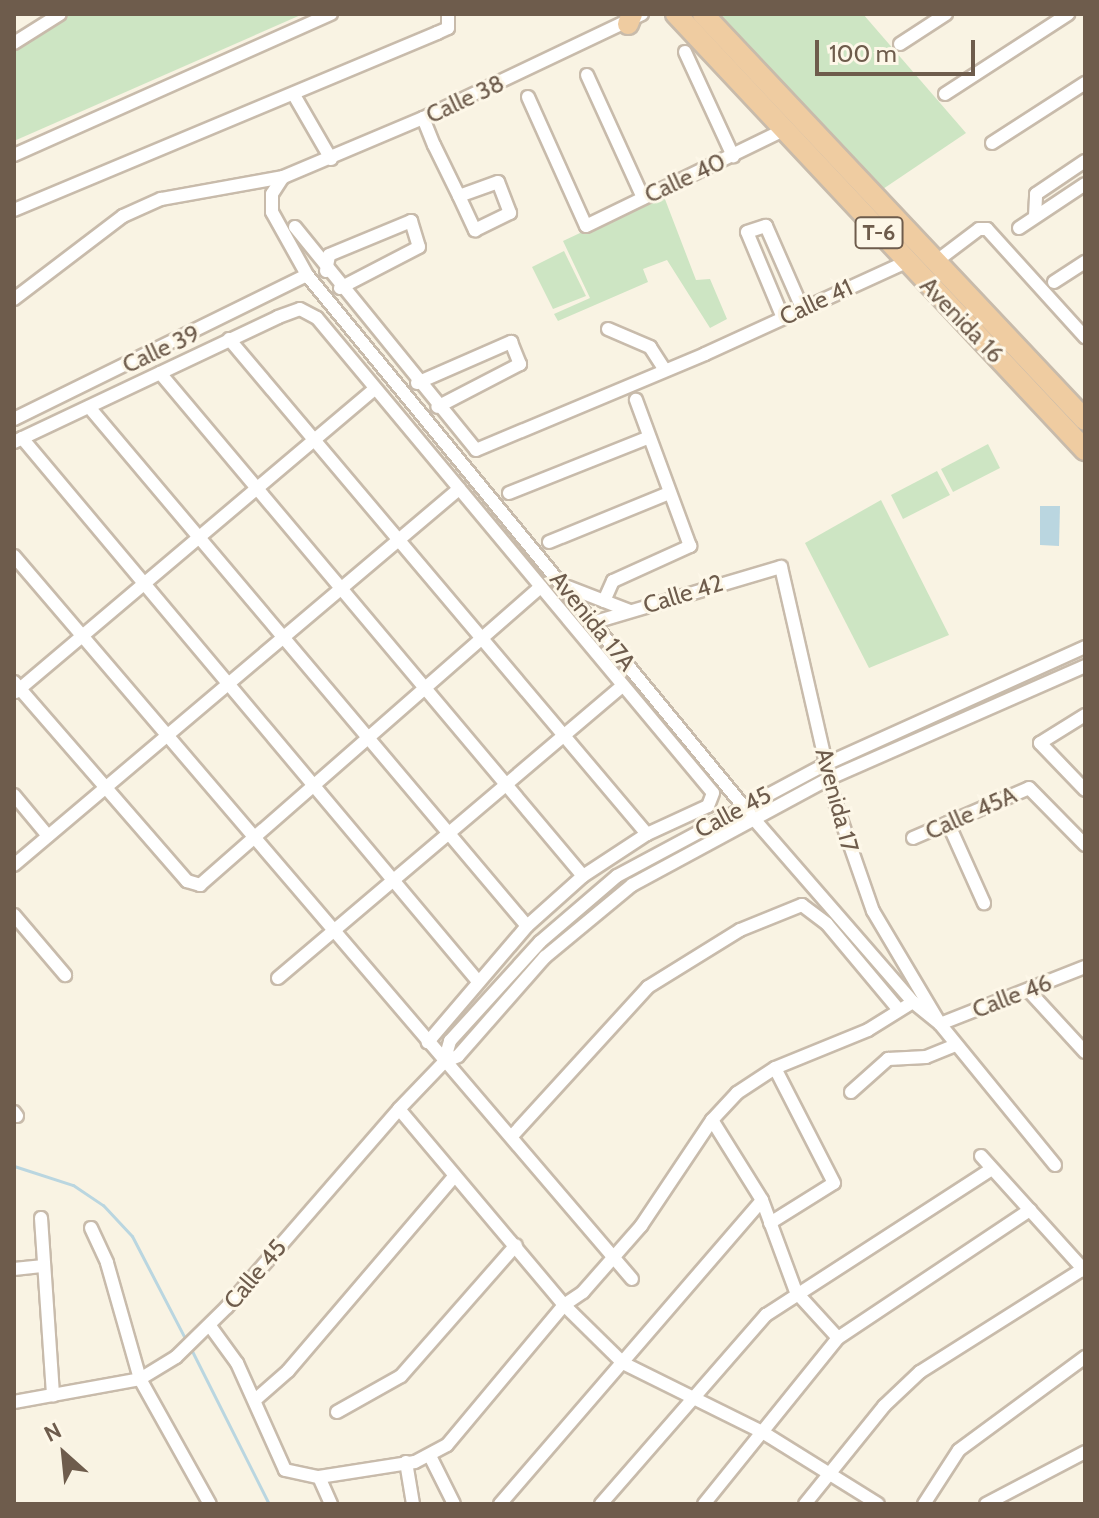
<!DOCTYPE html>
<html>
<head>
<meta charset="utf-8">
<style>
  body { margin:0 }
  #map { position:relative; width:1099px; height:1518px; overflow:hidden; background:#f9f3e3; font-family:Cabin,sans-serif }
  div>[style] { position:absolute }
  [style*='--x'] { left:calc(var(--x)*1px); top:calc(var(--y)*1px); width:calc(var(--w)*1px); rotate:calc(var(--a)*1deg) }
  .green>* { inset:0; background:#cde5c3 }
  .water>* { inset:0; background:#bad6e0 }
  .stream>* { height:3px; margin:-1.5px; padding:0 1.5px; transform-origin:1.5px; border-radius:1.5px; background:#bad6e0 }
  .roads { filter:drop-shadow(2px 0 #c8bbab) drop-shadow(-2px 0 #c8bbab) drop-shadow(0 2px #c8bbab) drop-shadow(0 -2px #c8bbab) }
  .minor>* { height:12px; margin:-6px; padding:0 6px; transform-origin:6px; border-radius:6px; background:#fff }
  .trunk>* { height:20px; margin:-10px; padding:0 10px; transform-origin:10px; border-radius:10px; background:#efcca1 }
  span { translate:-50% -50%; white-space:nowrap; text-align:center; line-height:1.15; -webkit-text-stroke:6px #fdf7e8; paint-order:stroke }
  .shield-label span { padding:2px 6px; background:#fdf7e8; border:2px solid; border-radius:6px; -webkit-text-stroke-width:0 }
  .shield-label { font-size:22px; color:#6e5c4c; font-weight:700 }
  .street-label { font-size:24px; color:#6e5c4c }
  .frame { position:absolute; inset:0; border:16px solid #6e5c4c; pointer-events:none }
  .north { position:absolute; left:24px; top:1414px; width:80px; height:80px; -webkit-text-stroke:6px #fdf7e8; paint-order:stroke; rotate:333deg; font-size:22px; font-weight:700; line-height:32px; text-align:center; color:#6e5c4c }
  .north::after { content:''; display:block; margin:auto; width:28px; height:36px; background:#6e5c4c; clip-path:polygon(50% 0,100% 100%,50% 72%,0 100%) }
  .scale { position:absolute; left:815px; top:40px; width:160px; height:36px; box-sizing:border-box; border:4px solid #6e5c4c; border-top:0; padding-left:10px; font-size:24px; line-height:28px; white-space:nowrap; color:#6e5c4c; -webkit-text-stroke:6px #fdf7e8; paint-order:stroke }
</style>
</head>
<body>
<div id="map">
  <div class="green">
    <div style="clip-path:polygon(69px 14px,303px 14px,14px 141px,14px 44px)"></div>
    <div style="clip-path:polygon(719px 14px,863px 14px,966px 133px,883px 189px)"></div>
    <div style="clip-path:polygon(663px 194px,696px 280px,710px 279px,727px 319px,710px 328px,667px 260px,643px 269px,648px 282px,558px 321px,554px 314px,590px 298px,563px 241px)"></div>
    <div style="clip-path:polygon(564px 251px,586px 296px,553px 309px,532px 267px)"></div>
    <div style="clip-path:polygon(988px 444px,1000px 468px,953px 492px,941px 469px)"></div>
    <div style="clip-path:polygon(937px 471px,950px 495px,903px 519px,891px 495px)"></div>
    <div style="clip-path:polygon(881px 500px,949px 635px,869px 668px,805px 543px)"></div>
  </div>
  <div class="water">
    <div style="clip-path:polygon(1040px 506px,1060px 506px,1059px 546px,1040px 545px)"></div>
  </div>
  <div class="stream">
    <div style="--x:14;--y:1166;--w:62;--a:17.9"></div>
    <div style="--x:73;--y:1185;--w:36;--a:34"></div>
    <div style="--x:103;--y:1205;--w:42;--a:46.9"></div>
    <div style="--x:132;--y:1236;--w:117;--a:62.6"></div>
    <div style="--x:190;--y:1347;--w:176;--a:63.3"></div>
  </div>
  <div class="roads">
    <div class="minor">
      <div style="--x:642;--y:14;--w:242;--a:154.6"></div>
      <div style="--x:423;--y:118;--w:152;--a:157.1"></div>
      <div style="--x:283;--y:177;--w:20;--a:123"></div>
      <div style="--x:272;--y:194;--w:18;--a:90"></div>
      <div style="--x:272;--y:212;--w:72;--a:60.9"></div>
      <div style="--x:307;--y:275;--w:703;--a:50.6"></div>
      <div style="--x:753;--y:818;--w:244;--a:49"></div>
      <div style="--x:913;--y:1002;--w:35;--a:39"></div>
      <div style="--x:14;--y:43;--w:54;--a:-32.2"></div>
      <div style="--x:900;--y:44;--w:55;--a:-33.1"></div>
      <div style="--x:685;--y:52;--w:115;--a:65.2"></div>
      <div style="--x:587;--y:75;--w:135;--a:65.5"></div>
      <div style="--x:945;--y:94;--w:147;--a:-33"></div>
      <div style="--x:294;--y:95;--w:74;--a:60"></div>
      <div style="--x:528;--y:97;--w:141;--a:65.8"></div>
      <div style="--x:586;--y:226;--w:220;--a:-25.9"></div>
      <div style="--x:423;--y:118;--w:29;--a:68"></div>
      <div style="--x:434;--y:145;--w:57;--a:63.9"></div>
      <div style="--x:459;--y:196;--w:38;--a:65"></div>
      <div style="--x:475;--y:230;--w:39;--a:-26"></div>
      <div style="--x:510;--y:213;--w:33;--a:-111"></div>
      <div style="--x:498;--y:182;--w:41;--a:160.3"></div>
      <div style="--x:992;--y:143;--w:111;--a:-32.8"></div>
      <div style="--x:14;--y:155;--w:347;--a:-24"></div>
      <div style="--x:14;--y:210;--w:459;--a:-22.7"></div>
      <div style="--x:437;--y:33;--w:12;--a:-24"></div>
      <div style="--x:448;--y:28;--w:14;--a:-90"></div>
      <div style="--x:1035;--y:216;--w:22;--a:-87"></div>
      <div style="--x:1036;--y:194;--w:59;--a:-34"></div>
      <div style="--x:295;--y:227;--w:287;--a:50.9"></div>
      <div style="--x:476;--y:450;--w:248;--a:-22.7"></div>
      <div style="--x:705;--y:354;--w:226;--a:-24.6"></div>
      <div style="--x:1019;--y:228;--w:79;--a:-33.7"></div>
      <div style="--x:934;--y:263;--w:56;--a:-37.1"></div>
      <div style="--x:979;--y:229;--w:8;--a:0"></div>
      <div style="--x:987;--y:229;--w:146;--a:47.8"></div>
      <div style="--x:326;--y:271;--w:16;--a:-79"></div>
      <div style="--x:329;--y:255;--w:89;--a:-22.5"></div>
      <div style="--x:411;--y:221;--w:27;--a:73"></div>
      <div style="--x:419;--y:247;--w:89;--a:152.6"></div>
      <div style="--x:1054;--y:282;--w:37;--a:-33"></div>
      <div style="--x:14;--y:299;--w:137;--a:-37.3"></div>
      <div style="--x:123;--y:216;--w:42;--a:-24.1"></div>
      <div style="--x:161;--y:199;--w:124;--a:-10.2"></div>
      <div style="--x:783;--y:318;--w:93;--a:-112.7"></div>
      <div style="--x:747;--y:232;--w:20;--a:-18"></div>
      <div style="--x:766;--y:226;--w:90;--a:66.3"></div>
      <div style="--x:608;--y:329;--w:46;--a:23.2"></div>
      <div style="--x:650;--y:347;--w:27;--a:57"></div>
      <div style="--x:229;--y:339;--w:648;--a:49.82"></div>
      <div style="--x:160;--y:373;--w:657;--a:49.94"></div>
      <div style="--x:417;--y:383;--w:103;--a:-23.6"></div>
      <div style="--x:511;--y:342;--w:24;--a:68"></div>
      <div style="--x:520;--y:364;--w:93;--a:152.6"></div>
      <div style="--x:89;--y:407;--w:679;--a:49.84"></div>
      <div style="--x:14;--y:419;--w:326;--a:-26.2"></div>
      <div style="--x:22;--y:438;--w:708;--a:49.99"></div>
      <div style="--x:14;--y:442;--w:292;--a:-25.3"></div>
      <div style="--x:278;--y:317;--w:23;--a:-20"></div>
      <div style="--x:300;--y:309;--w:19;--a:28"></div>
      <div style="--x:317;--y:318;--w:618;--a:50.18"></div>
      <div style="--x:713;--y:793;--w:14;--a:111"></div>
      <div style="--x:708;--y:806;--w:67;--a:155.3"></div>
      <div style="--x:647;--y:834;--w:77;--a:146.7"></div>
      <div style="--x:583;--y:876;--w:75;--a:138.2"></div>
      <div style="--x:527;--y:926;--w:153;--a:130.5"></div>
      <div style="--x:509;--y:493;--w:149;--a:-21.7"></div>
      <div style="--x:549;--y:542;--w:130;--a:-22.2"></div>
      <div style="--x:14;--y:556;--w:951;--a:49.48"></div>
      <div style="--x:568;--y:587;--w:66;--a:21.2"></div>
      <div style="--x:604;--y:601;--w:22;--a:-66"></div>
      <div style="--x:613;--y:581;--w:85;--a:-24.4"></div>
      <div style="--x:690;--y:546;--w:156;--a:-110.3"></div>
      <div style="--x:595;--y:622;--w:194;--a:-16.5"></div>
      <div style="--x:781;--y:567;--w:241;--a:77.1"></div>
      <div style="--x:835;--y:802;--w:115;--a:70.8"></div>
      <div style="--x:873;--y:911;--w:131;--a:59.3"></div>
      <div style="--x:940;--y:1024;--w:182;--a:50.8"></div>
      <div style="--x:14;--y:682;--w:264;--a:49"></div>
      <div style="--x:187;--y:881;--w:14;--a:17"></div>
      <div style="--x:200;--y:885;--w:453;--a:-41.2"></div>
      <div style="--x:16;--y:692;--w:469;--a:-40.2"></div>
      <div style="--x:1085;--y:715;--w:53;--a:148.1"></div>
      <div style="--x:1040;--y:743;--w:65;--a:46.2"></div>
      <div style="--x:14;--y:795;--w:53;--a:50.3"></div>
      <div style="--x:948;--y:823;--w:88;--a:65.8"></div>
      <div style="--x:913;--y:838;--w:126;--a:-23.3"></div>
      <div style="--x:1029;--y:788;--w:80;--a:45.5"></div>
      <div style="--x:14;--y:865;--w:583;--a:-40.2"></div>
      <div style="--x:14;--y:915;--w:79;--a:49.6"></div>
      <div style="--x:278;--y:978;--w:450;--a:-40.3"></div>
      <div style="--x:1028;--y:990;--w:84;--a:47.4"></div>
      <div style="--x:940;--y:1024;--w:156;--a:-21.5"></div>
      <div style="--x:444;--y:1062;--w:22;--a:-74"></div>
      <div style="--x:450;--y:1041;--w:134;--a:-47.7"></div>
      <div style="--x:540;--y:942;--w:101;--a:-40.6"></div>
      <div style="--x:617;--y:876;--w:237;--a:-28.2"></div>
      <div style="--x:826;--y:764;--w:284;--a:-24.3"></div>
      <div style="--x:851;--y:1092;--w:50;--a:-41.7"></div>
      <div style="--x:888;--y:1059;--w:38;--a:-3"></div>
      <div style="--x:926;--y:1057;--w:32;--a:-22"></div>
      <div style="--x:399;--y:1109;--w:256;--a:49.9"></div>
      <div style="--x:564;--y:1305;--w:83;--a:44.5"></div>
      <div style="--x:623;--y:1363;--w:157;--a:26.4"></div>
      <div style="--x:764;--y:1433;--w:134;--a:31.9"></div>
      <div style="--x:14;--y:1112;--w:5;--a:53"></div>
      <div style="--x:712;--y:1120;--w:94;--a:58"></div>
      <div style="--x:762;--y:1200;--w:98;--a:69.7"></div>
      <div style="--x:796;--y:1292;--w:62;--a:47.6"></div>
      <div style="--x:513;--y:1135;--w:200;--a:-47.6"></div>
      <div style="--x:648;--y:987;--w:108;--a:-31.8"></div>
      <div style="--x:740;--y:930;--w:67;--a:-22"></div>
      <div style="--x:802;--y:905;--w:31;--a:37"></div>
      <div style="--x:827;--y:924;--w:112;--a:50.1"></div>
      <div style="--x:981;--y:1156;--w:155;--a:47.9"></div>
      <div style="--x:41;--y:1218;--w:178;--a:86.1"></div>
      <div style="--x:770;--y:1223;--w:75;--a:-32"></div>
      <div style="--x:834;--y:1183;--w:129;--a:-117.2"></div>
      <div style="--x:91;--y:1228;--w:38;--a:65"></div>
      <div style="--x:107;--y:1263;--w:121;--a:74.1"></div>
      <div style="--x:140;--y:1379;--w:143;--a:60.8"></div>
      <div style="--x:14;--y:1269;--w:30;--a:-6"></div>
      <div style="--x:210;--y:1326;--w:46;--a:53.9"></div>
      <div style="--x:237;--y:1363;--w:117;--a:65.8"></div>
      <div style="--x:285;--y:1470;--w:35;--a:12"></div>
      <div style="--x:319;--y:1477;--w:30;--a:66"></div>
      <div style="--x:255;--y:1400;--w:44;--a:-41.3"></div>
      <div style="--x:288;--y:1371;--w:254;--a:-49.5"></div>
      <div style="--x:14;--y:1402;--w:128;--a:-10.3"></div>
      <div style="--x:140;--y:1379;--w:42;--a:-31.4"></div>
      <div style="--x:176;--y:1357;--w:71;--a:-44.4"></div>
      <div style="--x:227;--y:1307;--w:262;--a:-49"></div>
      <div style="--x:399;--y:1109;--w:65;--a:-46.2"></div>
      <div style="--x:444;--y:1062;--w:15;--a:-23"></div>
      <div style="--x:458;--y:1056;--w:132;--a:-48.7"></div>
      <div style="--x:545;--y:957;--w:113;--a:-39.6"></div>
      <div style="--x:632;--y:885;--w:225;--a:-28.4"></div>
      <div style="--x:830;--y:778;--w:279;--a:-23.7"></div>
      <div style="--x:337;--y:1412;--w:73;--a:-29.4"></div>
      <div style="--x:401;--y:1376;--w:174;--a:-48.7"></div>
      <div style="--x:431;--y:1458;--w:51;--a:63.4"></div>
      <div style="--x:406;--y:1462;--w:43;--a:80.5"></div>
      <div style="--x:319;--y:1477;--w:97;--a:-8.9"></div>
      <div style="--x:415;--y:1462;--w:36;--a:-28"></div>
      <div style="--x:447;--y:1445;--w:182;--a:-50.1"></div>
      <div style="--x:564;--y:1305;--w:23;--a:-34"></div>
      <div style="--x:583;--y:1292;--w:88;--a:-48.7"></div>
      <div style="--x:641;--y:1226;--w:128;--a:-56.2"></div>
      <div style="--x:712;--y:1120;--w:37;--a:-47"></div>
      <div style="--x:737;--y:1093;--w:45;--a:-33.3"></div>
      <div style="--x:775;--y:1068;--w:100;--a:-22.2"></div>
      <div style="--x:868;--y:1030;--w:53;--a:-31.9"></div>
      <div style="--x:500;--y:1504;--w:401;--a:-49.2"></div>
      <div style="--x:601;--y:1504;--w:251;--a:-48.9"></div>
      <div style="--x:766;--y:1315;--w:269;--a:-32.9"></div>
      <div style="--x:704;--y:1504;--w:213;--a:-51.1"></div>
      <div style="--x:838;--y:1338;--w:231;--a:-33.7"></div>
      <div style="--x:805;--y:1504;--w:126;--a:-51.1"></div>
      <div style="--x:884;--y:1406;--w:50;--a:-43.4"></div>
      <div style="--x:920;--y:1372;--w:193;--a:-32.3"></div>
      <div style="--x:924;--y:1504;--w:64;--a:-57.1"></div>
      <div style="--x:959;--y:1450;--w:157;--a:-36.4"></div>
      <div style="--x:986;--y:1504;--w:112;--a:-27.7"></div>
    </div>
    <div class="trunk">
      <div style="--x:676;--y:14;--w:598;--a:46.83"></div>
      <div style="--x:703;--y:14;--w:557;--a:46.74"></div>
      <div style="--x:628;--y:24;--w:11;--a:-68"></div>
    </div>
  </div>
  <div class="shield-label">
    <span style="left:879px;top:233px">T-6</span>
  </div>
  <div class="street-label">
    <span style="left:465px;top:99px;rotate:-25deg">Calle 38</span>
    <span style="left:685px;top:178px;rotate:-25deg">Calle 40</span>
    <span style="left:816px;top:302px;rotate:-25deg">Calle 41</span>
    <span style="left:962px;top:320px;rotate:46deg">Avenida 16</span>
    <span style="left:161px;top:349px;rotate:-25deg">Calle 39</span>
    <span style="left:683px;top:594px;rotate:-17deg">Calle 42</span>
    <span style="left:593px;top:621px;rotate:51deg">Avenida 17A</span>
    <span style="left:837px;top:800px;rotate:75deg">Avenida 17</span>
    <span style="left:733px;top:812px;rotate:-28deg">Calle 45</span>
    <span style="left:971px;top:813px;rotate:-24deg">Calle 45A</span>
    <span style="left:1012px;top:996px;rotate:-21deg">Calle 46</span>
    <span style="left:255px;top:1274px;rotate:-50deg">Calle 45</span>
  </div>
  <div class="frame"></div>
  <div class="north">N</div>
  <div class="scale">100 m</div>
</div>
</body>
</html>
